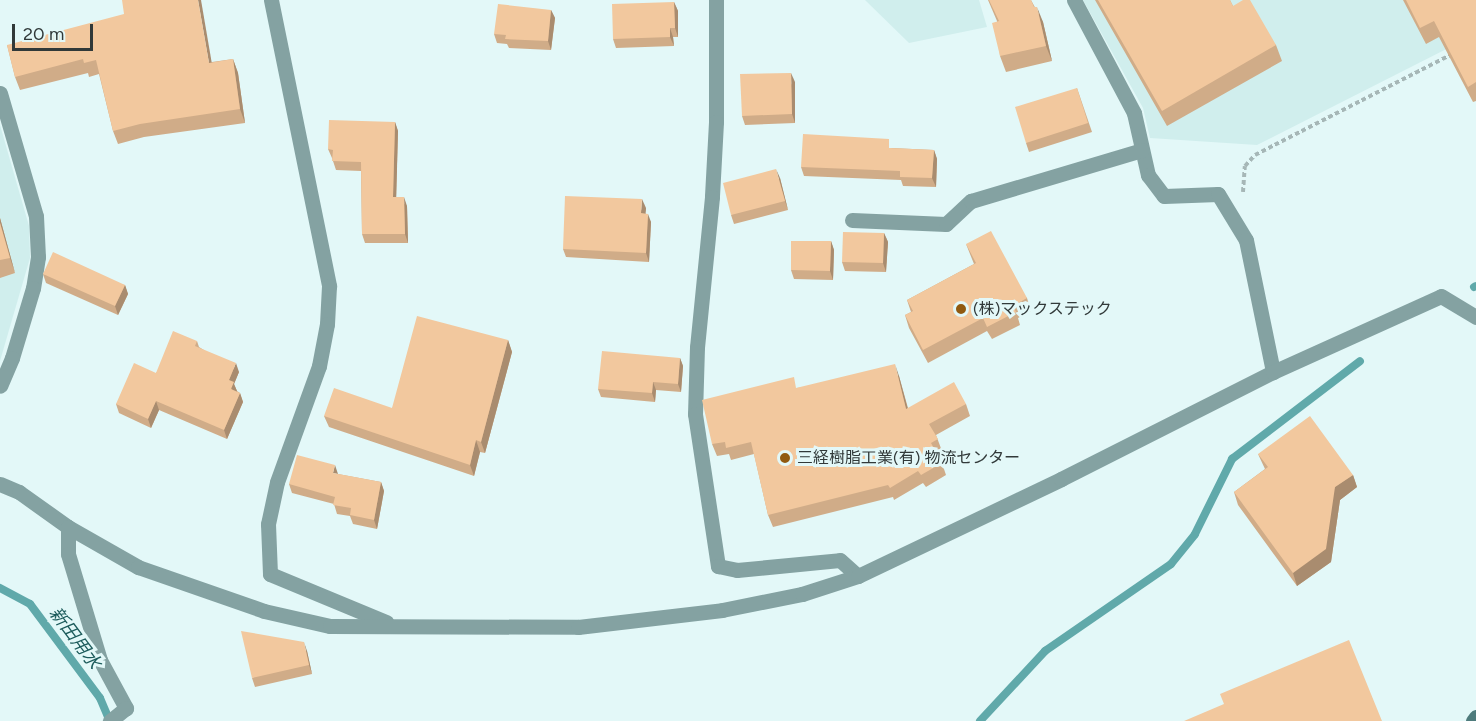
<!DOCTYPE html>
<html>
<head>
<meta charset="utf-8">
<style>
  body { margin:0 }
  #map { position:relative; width:1476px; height:721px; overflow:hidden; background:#e3f8f8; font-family:Figtree,"Noto Sans JP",sans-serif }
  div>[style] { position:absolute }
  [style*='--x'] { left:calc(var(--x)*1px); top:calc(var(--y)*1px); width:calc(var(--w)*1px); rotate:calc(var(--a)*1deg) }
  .built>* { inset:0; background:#d0eeed }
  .stream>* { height:8px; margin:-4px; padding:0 4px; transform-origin:4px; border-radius:4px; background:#60a9aa }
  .path>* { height:4px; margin-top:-2px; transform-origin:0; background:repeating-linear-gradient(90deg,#a6b7b7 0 4.5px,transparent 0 7.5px) }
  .street>* { height:15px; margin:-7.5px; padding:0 7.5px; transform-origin:7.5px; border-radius:7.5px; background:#84a2a2 }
  .secondary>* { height:15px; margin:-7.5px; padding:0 7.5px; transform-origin:7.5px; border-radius:7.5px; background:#4e7b7c }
  .wall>* { inset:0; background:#d0ac88 }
  .shaded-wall>* { inset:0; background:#a98c6f }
  .building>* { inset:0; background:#f2c89e }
  .dots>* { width:16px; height:16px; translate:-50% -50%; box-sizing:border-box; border:3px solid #e3f8f8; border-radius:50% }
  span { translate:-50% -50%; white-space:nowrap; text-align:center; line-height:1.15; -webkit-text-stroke:6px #e3f8f8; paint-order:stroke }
  .poi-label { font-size:16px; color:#313939 }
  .left { translate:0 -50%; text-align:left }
  .water-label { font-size:18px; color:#1c5b5b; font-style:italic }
  .scale { position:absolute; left:12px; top:24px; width:81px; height:27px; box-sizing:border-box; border:3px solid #313939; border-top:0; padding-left:8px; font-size:18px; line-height:21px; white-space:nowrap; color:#313939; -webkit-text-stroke:4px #e3f8f8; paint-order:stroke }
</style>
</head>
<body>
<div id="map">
  <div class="built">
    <div style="clip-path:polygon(865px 0,979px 0,987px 27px,909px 43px)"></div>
    <div style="clip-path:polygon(1083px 0,1476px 0,1476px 34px,1257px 145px,1150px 138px,1143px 108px)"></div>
    <div style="clip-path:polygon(0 125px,29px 226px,30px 258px,0 361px)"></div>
  </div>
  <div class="stream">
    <div style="--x:1474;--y:287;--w:2;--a:-27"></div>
    <div style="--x:0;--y:588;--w:34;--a:28"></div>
    <div style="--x:30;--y:604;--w:117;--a:53.3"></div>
    <div style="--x:100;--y:698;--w:25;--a:67"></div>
    <div style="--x:980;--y:721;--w:96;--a:-47.1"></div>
    <div style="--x:1045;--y:651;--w:153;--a:-34.6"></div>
    <div style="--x:1171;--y:564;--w:38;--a:-51"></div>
    <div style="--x:1195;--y:534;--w:84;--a:-63.7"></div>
    <div style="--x:1232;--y:459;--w:161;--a:-37.4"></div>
  </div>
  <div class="path">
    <div style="--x:1243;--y:192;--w:26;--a:-86"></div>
    <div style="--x:1245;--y:166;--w:15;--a:-48"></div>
    <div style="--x:1255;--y:155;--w:221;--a:-27.1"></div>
  </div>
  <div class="street">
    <div style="--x:271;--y:0;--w:292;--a:78.5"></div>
    <div style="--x:329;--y:286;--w:38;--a:93"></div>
    <div style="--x:327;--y:324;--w:43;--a:100.8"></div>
    <div style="--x:319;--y:366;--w:123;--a:109.9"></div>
    <div style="--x:277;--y:482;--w:43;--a:102.1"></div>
    <div style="--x:268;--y:524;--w:50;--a:87.7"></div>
    <div style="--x:270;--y:574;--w:126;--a:22.5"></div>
    <div style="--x:716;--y:0;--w:122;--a:90"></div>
    <div style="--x:716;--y:122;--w:75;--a:93.1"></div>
    <div style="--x:712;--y:197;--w:151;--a:95.7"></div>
    <div style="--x:697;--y:347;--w:67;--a:91.7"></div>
    <div style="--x:695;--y:414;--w:154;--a:81.4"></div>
    <div style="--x:718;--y:566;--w:19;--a:12"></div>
    <div style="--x:737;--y:570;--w:103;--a:-5.5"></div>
    <div style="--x:840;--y:560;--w:24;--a:42"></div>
    <div style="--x:1074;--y:0;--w:128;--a:62"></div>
    <div style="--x:1134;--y:113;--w:64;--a:77.3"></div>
    <div style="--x:1148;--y:175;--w:26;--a:53"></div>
    <div style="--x:1164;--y:196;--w:54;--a:-2.1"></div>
    <div style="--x:1218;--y:194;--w:54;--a:58.7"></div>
    <div style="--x:1246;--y:240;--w:135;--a:78.4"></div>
    <div style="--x:0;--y:93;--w:128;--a:73.7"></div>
    <div style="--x:36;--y:216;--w:41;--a:87.2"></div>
    <div style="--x:38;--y:257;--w:31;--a:99"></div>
    <div style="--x:33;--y:288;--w:73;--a:106.7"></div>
    <div style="--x:12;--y:358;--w:30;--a:113"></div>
    <div style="--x:852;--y:220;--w:94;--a:2.4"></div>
    <div style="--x:946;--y:224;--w:34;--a:-43"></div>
    <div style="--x:971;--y:201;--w:178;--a:-16.6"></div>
    <div style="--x:0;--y:484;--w:21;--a:23"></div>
    <div style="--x:19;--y:492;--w:60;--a:35.5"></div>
    <div style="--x:68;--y:527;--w:81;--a:29.7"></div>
    <div style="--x:138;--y:567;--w:133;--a:19.2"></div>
    <div style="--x:264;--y:611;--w:68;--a:12.8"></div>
    <div style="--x:330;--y:626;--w:248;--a:0.2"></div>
    <div style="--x:578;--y:627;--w:145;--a:-6.7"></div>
    <div style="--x:722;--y:610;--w:82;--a:-11.3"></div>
    <div style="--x:802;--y:594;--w:59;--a:-17.8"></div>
    <div style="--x:858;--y:576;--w:225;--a:-25.5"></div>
    <div style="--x:1061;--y:479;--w:237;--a:-26.8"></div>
    <div style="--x:1273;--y:372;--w:184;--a:-24.3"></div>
    <div style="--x:1441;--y:296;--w:41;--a:31"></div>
    <div style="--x:68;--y:527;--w:27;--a:90"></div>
    <div style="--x:68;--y:554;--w:111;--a:73.2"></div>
    <div style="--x:100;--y:660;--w:55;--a:61.6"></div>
    <div style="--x:126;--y:708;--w:21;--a:141"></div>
  </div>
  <div class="secondary">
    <div style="--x:1473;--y:721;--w:5;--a:-53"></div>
  </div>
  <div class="wall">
    <div style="clip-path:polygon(988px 0,1031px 0,1043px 22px,1052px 61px,1006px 72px,1000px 56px,997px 21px)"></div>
    <div style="clip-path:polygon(1095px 0,1230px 0,1233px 6px,1276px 45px,1282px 61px,1167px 126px)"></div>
    <div style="clip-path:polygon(1403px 0,1476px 0,1476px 101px,1473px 102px,1439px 37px,1426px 44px)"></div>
    <div style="clip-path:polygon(674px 2px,678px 11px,678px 37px,673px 37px,674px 46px,616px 48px,613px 39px)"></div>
    <div style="clip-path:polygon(551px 10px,555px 18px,551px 50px,509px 48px,507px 44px,497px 43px,494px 34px)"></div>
    <div style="clip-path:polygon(7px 45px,212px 62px,233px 59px,238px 73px,245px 123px,144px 137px,118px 144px,113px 131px,99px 74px,89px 77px,88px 73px,20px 90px,15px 77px)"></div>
    <div style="clip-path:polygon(795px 82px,795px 123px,745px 125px,742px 116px)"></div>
    <div style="clip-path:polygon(1077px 88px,1092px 132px,1029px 152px,1026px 143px)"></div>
    <div style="clip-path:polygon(395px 122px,398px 131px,396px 197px,407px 206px,408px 243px,365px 243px,362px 234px,361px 171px,336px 170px,332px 158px,328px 149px)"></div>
    <div style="clip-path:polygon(892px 148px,934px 150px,937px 159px,936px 187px,903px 186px,901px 180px,804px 176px,801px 167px)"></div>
    <div style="clip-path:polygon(780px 178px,788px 210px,734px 224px,731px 215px)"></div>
    <div style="clip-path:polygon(646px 208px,645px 213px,651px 222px,649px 262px,566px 257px,563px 249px)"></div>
    <div style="clip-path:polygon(0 218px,15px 273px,0 278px)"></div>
    <div style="clip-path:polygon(884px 233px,888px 242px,886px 272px,845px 271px,842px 262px)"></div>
    <div style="clip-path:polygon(831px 241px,834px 250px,833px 280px,794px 279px,791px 270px)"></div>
    <div style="clip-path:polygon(966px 244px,1027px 298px,1031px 311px,1018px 318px,1020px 325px,992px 339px,987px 331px,928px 363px,909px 328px,905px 315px,911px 312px,907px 300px,974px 264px)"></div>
    <div style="clip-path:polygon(43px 274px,125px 285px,128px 294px,118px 315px,46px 283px)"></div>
    <div style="clip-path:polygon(508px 340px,512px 352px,485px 453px,480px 452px,474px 476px,329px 427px,324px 416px,392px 408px)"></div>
    <div style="clip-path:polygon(197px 341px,199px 347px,239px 372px,234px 384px,237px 391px,240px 393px,243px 402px,227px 439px,159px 410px,151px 428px,119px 413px,116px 404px)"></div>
    <div style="clip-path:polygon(680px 358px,683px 366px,681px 392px,656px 390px,655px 402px,601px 397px,598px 389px)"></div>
    <div style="clip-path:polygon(899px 376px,908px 408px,966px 404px,970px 416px,936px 435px,942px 451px,937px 454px,942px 463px,946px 475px,926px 487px,923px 483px,894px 500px,893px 497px,773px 527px,768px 515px,754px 454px,731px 460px,729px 454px,717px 456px,712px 444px,797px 388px)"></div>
    <div style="clip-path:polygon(1258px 454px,1353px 475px,1357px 487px,1340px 500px,1331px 562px,1297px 586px,1238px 505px,1234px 492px,1265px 469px)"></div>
    <div style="clip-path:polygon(338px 474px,381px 482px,384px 491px,377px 529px,353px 524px,350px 516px,337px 514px,334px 504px,292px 493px,289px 484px)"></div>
    <div style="clip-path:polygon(307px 651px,312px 674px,255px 687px,252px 678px)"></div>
  </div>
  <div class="shaded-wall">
    <div style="clip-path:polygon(198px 0,201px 0,214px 76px,209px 63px)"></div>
    <div style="clip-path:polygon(674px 2px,678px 11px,678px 37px,675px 28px)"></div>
    <div style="clip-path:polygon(1037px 7px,1043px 22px,1052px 61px,1046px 46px)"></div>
    <div style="clip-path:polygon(551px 10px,555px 18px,551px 50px,548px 41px)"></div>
    <div style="clip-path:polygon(670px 28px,673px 37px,674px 46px,670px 37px)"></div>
    <div style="clip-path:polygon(233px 59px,238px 73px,245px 123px,240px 109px)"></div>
    <div style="clip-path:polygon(791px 73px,795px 82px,795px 123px,792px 114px)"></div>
    <div style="clip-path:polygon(395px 122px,398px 131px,396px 206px,393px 197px)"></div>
    <div style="clip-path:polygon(934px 150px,937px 159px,936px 187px,932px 178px)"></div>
    <div style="clip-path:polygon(776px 169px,780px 178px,788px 210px,785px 201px)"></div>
    <div style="clip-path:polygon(404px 197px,407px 206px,408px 243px,405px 234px)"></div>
    <div style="clip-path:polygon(642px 199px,646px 208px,645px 222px,641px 213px)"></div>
    <div style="clip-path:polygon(648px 214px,651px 222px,649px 262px,646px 253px)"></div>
    <div style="clip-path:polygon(0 218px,15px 273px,10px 258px,0 223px)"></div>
    <div style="clip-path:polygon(884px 233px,888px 242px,886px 272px,883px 263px)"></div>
    <div style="clip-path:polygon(831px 241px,834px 250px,833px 280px,830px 271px)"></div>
    <div style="clip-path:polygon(125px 285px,128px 294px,118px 315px,115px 306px)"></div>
    <div style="clip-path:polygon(508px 340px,512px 352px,485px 453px,481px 442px)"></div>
    <div style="clip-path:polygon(680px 358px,683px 366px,681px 392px,678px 384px)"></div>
    <div style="clip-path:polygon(236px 363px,239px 372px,234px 384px,237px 391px,234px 398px,229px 380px)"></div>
    <div style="clip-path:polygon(895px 364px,899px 376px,911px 421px,906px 409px)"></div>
    <div style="clip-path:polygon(653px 382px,656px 390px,655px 402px,652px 393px)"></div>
    <div style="clip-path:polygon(240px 393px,243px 402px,227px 439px,224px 430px)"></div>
    <div style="clip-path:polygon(156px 401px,159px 410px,151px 428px,148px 419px)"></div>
    <div style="clip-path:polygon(476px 440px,480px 452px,474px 476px,470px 465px)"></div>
    <div style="clip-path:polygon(335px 465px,338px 474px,333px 473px)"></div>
    <div style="clip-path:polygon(1353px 475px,1357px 487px,1340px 500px,1331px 562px,1297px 586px,1293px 573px,1335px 487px)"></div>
    <div style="clip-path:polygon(381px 482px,384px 491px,377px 529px,374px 520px)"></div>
    <div style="clip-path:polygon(304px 642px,307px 651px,312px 674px,309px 665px)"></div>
  </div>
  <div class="building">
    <div style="clip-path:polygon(122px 0,198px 0,209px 63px,233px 59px,240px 109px,140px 124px,113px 131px,96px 60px,84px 63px,83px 59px,15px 77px,7px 45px,124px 14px)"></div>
    <div style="clip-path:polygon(989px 0,1031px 0,1034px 7px,1037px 7px,1046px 46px,1000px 56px,992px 23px,999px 21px)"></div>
    <div style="clip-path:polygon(1098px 0,1230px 0,1233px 6px,1243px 0,1250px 0,1276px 45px,1162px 111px)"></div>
    <div style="clip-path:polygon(1406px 0,1476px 0,1476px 82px,1468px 87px,1434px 21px,1420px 28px)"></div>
    <div style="clip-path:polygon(674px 2px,675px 28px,670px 28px,670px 37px,613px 39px,612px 4px)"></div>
    <div style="clip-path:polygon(498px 4px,551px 10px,548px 41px,505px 39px,506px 35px,494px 34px)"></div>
    <div style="clip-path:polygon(791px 73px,792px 114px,742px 116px,740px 74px)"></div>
    <div style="clip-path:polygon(1077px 88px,1088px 123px,1026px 143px,1015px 107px)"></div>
    <div style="clip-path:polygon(329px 120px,395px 122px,393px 197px,404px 197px,405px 234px,362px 234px,361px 162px,332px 161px,333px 150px,328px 149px)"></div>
    <div style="clip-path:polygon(803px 134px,889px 139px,889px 148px,934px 150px,932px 178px,900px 177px,900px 171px,801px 167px)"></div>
    <div style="clip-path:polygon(776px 169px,785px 201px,731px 215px,723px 183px)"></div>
    <div style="clip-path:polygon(565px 196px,642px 199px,641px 213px,648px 214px,646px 253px,563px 249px)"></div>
    <div style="clip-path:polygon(0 223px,10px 258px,0 260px)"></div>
    <div style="clip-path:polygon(991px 231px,1027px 298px,1013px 306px,1016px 312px,987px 327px,983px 318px,923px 350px,905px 315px,913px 311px,907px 300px,976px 263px,966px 244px)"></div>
    <div style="clip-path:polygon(843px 232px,884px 233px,883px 263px,842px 262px)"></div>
    <div style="clip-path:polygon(791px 241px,831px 241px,830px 271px,791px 270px)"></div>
    <div style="clip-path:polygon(53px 252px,125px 285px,115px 306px,43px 274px)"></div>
    <div style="clip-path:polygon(417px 316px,508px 340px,481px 442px,476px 440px,470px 465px,324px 416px,334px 388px,392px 408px)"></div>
    <div style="clip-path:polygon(173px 331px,197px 341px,195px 346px,236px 363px,229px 380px,234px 382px,231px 389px,240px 393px,224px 430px,156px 401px,148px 419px,116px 404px,134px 363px,156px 373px)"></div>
    <div style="clip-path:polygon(602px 351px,680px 358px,678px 384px,653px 382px,652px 393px,598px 389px)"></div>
    <div style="clip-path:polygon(895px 364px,906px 409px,954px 382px,966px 404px,929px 424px,938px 439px,931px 443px,942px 463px,921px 475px,918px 471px,890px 488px,888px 485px,768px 515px,751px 442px,726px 448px,725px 442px,712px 444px,702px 400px,794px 377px,796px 388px)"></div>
    <div style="clip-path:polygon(1310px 416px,1353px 475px,1335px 487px,1326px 549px,1293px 573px,1234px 492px,1268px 467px,1258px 454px)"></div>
    <div style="clip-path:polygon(297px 455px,335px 465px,333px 473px,381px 482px,374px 520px,350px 515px,351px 508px,333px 505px,335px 497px,289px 484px)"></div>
    <div style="clip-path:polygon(241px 631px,304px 642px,309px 665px,252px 678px)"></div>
    <div style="clip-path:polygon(1349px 640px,1382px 721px,1184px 721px,1224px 704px,1220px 694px)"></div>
  </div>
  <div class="dots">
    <div style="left:961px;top:309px;background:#905a10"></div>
    <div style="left:785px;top:458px;background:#905a10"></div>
  </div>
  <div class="poi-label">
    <span class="left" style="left:973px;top:309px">(株)マックステック</span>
    <span class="left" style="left:797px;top:458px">三経樹脂工業(有) 物流センター</span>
  </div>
  <div class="water-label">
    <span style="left:75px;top:638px;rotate:53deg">新田用水</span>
  </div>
  <div class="scale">20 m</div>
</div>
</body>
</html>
